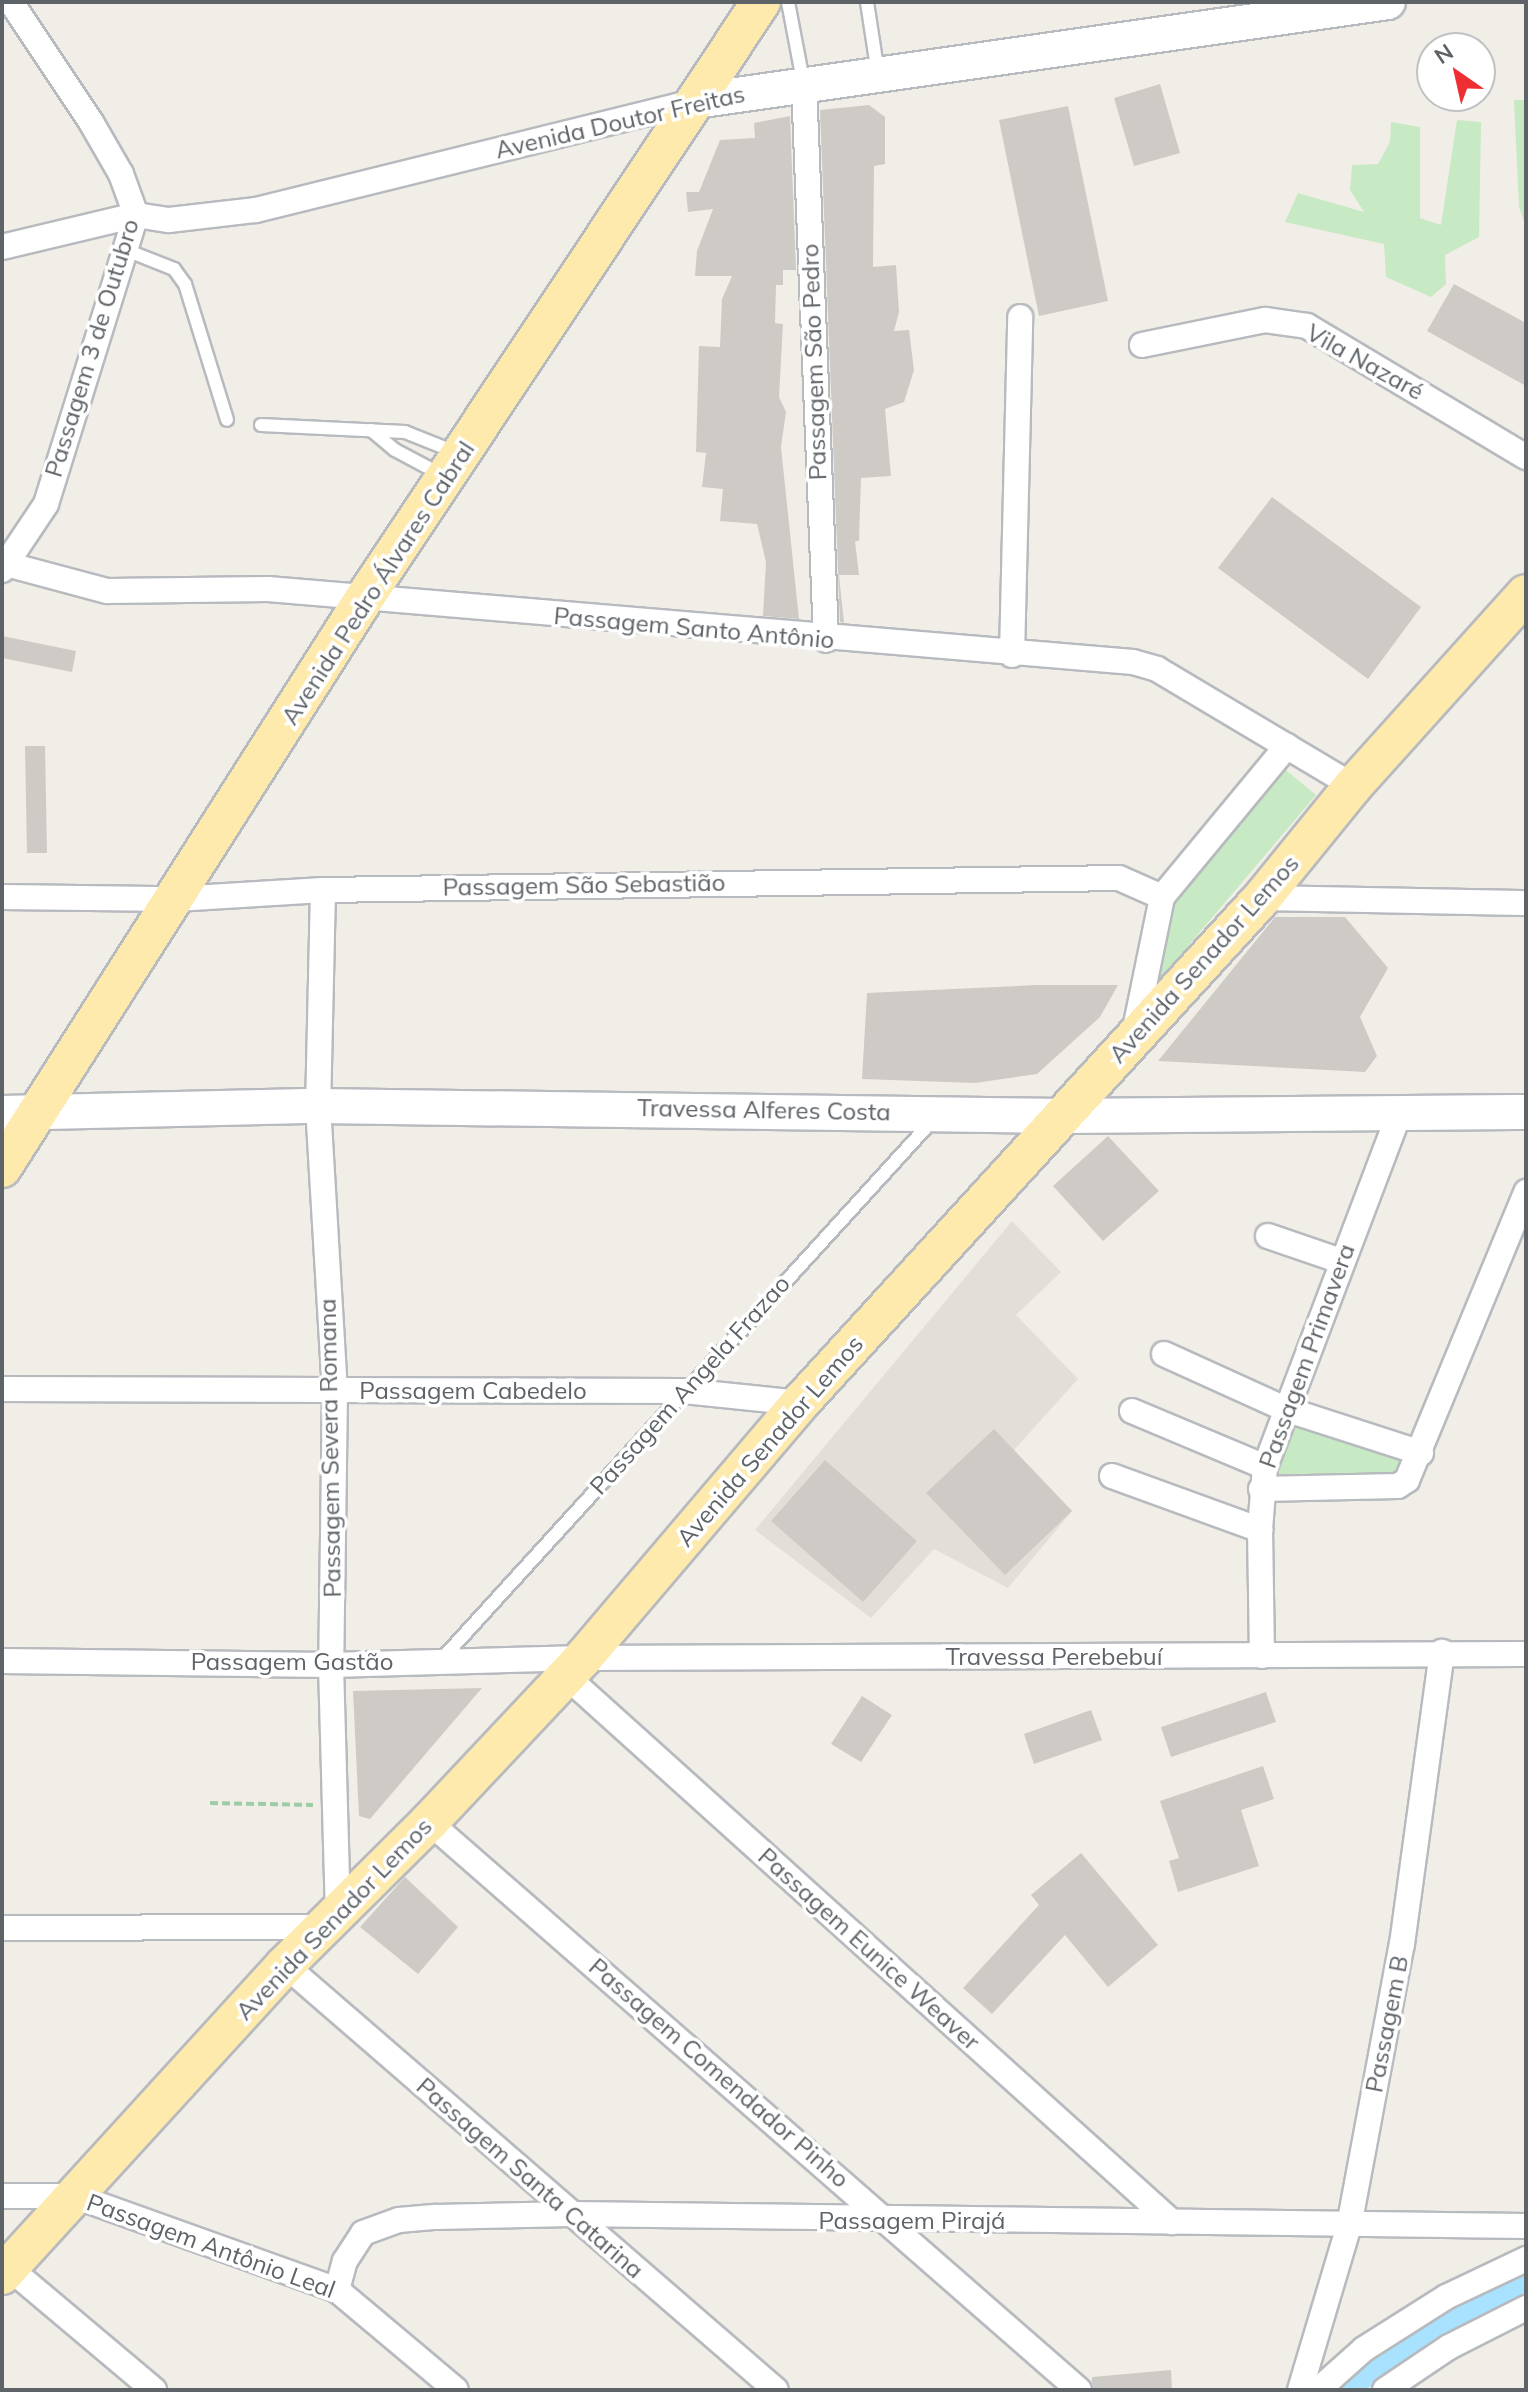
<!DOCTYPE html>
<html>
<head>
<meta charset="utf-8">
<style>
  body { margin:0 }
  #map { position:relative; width:1528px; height:2392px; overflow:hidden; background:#f1eee7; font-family:Mulish,sans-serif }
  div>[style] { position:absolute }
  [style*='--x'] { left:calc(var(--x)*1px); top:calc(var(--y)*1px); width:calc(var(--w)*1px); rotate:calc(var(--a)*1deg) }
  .education>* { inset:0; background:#e3dfd8 }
  .green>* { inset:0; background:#c7e9c3 }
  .water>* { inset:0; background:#a9e2ff }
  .building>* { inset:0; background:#cecbc6 }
  .path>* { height:4px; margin-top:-2px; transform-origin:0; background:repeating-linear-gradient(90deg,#9dcda6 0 8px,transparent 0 12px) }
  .roads { filter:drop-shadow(2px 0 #b7babe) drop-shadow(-2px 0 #b7babe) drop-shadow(0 2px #b7babe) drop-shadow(0 -2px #b7babe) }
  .lane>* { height:12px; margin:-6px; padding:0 6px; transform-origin:6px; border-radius:6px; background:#fff }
  .street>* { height:24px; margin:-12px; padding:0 12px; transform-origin:12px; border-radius:12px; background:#fff }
  .secondary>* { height:34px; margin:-17px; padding:0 17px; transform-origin:17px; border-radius:17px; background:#fff }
  .primary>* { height:38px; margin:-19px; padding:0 19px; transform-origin:19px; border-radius:19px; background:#ffeaae }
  span { translate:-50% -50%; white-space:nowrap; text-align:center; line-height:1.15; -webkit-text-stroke:7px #fff; paint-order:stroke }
  .street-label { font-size:24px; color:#5e6368 }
  .frame { position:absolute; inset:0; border:4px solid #5e6368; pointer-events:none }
  .north { position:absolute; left:1416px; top:32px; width:80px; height:80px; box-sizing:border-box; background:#fff; border:2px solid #bfc1c3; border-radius:50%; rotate:326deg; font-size:22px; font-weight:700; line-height:32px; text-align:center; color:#5e6368 }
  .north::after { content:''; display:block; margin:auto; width:28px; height:36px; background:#ef2e33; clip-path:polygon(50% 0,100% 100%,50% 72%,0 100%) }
</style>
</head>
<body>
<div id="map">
  <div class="education">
    <div style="clip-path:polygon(1012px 1221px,1061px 1272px,1016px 1315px,1078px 1379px,1014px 1450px,1072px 1511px,1008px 1588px,934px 1549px,871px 1618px,755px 1530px)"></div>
  </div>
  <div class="green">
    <div style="clip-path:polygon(1514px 100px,1526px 100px,1526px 227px,1519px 207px)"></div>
    <div style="clip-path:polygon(1457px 120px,1481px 122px,1479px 237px,1445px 255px,1446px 284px,1431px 297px,1386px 277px,1384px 244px,1285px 222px,1298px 193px,1364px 212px,1350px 190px,1352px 165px,1378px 164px,1390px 142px,1391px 122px,1420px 127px,1420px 218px,1441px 225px)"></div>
    <div style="clip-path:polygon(1281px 766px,1316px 795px,1160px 979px,1158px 933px,1172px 903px)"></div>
    <div style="clip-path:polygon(1289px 1418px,1415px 1453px,1391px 1475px,1278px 1479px,1271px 1470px)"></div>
  </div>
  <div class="water">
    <div style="clip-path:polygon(1526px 2267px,1526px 2299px,1364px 2390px,1331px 2390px,1431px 2313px)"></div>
  </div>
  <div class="building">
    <div style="clip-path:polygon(1160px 84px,1180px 153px,1134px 166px,1114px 98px)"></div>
    <div style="clip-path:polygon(869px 105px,885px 117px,885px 164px,874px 166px,873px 267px,896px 265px,899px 312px,894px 331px,909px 330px,914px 370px,904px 402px,885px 409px,891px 476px,861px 478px,859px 541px,855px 541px,859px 575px,839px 575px,844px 623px,840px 622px,820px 110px)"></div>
    <div style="clip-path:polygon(1068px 106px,1108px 301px,1039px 316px,999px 120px)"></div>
    <div style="clip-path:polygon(790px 116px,796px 270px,783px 270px,783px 285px,776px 285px,775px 323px,783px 324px,779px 397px,786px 412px,781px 447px,799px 619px,763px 616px,766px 562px,757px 524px,720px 521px,723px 489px,702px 487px,706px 453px,696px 452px,699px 346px,720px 347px,722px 299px,732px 276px,695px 276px,697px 251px,713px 209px,688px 212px,686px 192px,699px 192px,720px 140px,755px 138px,754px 123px)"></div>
    <div style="clip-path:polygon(1454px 284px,1526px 323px,1526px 386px,1427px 331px)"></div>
    <div style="clip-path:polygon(1272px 497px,1421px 607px,1368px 679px,1218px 568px)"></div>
    <div style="clip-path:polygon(2px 636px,76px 651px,72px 672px,2px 658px)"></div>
    <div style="clip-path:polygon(25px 746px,45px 746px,47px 853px,27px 853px)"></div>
    <div style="clip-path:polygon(1275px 917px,1345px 917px,1388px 968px,1360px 1017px,1377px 1056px,1365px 1072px,1158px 1061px)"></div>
    <div style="clip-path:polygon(1037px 985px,1118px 985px,1100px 1017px,1037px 1074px,975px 1083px,862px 1079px,867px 993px)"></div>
    <div style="clip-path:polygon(1108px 1136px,1159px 1191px,1103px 1241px,1053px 1186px)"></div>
    <div style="clip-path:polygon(994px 1429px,1072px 1511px,1005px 1575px,926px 1493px)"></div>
    <div style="clip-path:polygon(825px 1460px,917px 1541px,863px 1602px,771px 1521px)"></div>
    <div style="clip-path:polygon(482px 1688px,370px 1819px,359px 1816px,353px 1691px)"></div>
    <div style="clip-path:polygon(1266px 1692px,1276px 1722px,1171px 1757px,1161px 1727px)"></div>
    <div style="clip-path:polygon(862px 1696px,892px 1715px,861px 1762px,831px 1744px)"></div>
    <div style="clip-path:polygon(1091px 1710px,1102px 1740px,1034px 1764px,1024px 1734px)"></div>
    <div style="clip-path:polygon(1263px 1766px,1274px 1799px,1241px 1810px,1259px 1866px,1178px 1892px,1169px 1861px,1179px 1858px,1160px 1801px)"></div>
    <div style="clip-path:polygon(1081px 1853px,1158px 1945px,1108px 1987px,1065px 1935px,992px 2014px,963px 1988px,1039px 1905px,1031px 1895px)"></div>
    <div style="clip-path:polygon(405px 1877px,458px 1927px,418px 1974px,360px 1927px)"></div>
    <div style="clip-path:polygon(1171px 2370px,1172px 2390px,1094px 2390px,1092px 2383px,1092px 2377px)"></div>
  </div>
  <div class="path">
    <div style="--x:210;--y:1803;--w:103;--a:1.1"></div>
  </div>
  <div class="roads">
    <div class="lane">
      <div style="--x:788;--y:2;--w:80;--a:79.2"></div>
      <div style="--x:867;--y:2;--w:73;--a:81.3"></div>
      <div style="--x:126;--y:250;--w:52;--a:21.6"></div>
      <div style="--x:174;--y:269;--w:19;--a:54"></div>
      <div style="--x:185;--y:284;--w:142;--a:72.8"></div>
      <div style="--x:261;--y:425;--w:144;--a:2.8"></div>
      <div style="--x:405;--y:432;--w:54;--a:21.8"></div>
      <div style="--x:371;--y:430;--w:31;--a:40"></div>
      <div style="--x:395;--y:450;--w:53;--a:28"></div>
      <div style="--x:441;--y:1660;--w:729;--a:-47.67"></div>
    </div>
    <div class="street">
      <div style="--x:804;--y:84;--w:556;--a:87.73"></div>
      <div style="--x:2;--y:247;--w:138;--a:-13.4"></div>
      <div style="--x:136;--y:215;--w:33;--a:9"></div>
      <div style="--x:169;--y:220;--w:88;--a:-6.6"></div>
      <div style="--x:256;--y:210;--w:452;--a:-13.9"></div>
      <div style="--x:1142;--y:345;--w:126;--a:-11.5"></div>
      <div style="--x:1265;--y:320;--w:42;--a:8.1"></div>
      <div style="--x:1307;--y:326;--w:255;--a:30.9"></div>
      <div style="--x:6;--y:564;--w:105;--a:15"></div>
      <div style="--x:107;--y:591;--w:161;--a:-0.7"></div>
      <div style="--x:268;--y:589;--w:868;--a:4.82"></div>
      <div style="--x:1133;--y:662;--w:25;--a:16"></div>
      <div style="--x:1157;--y:669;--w:228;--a:30.8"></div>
      <div style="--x:2;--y:570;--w:79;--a:-56.3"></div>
      <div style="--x:46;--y:504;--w:303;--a:-72.7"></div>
      <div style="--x:136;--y:215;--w:44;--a:-110.1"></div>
      <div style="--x:121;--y:174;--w:60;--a:-120"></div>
      <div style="--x:91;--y:122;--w:144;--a:-123.7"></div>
      <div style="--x:1012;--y:655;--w:338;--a:-88.6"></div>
      <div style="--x:323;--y:890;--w:216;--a:91.3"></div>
      <div style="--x:318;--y:1106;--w:286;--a:86.6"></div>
      <div style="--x:335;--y:1391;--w:274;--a:90.8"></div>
      <div style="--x:331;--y:1665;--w:245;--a:88.4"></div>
      <div style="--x:2;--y:897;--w:174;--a:0.7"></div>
      <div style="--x:176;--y:899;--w:147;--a:-3.5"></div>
      <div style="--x:323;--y:890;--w:796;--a:-0.86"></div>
      <div style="--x:1119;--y:878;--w:47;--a:23.8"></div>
      <div style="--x:1262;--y:898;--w:264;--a:1.1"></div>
      <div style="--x:1134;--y:1034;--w:140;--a:-78.4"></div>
      <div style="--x:1162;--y:897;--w:196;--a:-50.4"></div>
      <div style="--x:1268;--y:1236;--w:77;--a:18.9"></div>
      <div style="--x:1164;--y:1354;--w:133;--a:24.4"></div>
      <div style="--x:1285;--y:1409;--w:143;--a:17.9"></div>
      <div style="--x:2;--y:1389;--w:682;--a:0.17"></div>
      <div style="--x:684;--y:1391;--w:117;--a:5.9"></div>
      <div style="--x:1132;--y:1411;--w:144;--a:22.8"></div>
      <div style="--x:1112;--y:1476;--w:158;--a:20"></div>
      <div style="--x:1261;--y:1489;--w:137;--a:-1.3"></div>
      <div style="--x:1398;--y:1486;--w:11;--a:-34"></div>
      <div style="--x:1407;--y:1480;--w:312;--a:-67.5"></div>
      <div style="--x:1262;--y:1656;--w:126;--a:-90.9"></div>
      <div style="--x:1260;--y:1530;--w:63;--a:-85.5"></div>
      <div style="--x:1265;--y:1467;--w:380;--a:-69.2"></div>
      <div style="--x:2;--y:1661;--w:329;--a:0.7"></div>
      <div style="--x:331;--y:1665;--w:252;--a:-1.6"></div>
      <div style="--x:583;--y:1658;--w:943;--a:-0.24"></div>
      <div style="--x:566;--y:1676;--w:816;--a:42.02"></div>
      <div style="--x:429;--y:1822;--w:863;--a:41.15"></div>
      <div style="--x:2;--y:1928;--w:321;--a:-0.2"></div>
      <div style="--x:285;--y:1965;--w:649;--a:40.88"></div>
      <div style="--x:2;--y:2196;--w:73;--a:0"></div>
      <div style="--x:75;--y:2196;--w:278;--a:19.7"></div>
      <div style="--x:337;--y:2290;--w:155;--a:40"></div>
      <div style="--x:8;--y:2267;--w:191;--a:40.1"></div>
      <div style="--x:337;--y:2290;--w:30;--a:-75"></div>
      <div style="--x:345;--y:2261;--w:33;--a:-57"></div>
      <div style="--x:363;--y:2233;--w:38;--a:-20"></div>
      <div style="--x:399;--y:2220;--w:37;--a:-5"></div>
      <div style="--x:436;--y:2217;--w:135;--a:-1.3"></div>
      <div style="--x:571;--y:2214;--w:955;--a:0.72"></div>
      <div style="--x:1300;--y:2390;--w:171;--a:-73.4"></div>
      <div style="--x:1349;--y:2226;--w:287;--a:-79.4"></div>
      <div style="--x:1402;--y:1944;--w:295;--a:-82.2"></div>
      <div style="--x:1318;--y:2390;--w:62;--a:-41.7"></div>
      <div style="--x:1364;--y:2349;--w:97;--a:-32.4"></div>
      <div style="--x:1446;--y:2297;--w:89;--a:-25.4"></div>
      <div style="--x:1385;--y:2390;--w:77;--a:-33.9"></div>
      <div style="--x:1449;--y:2347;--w:86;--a:-26.9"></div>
    </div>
    <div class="secondary">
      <div style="--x:695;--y:101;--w:700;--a:-8.13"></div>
      <div style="--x:2;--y:1113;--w:316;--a:-1.3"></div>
      <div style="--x:318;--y:1106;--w:747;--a:0.77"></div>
      <div style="--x:1065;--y:1116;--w:461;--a:-0.5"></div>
    </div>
    <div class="primary">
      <div style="--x:2;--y:1168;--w:674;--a:-57.54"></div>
      <div style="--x:364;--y:599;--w:717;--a:-56.38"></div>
      <div style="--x:2;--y:2275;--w:420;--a:-47.6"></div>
      <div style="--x:285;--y:1965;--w:203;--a:-44.8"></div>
      <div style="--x:429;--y:1822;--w:225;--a:-46.8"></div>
      <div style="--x:583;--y:1658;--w:335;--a:-49.6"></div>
      <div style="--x:800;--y:1403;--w:684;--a:-47.55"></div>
      <div style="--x:1262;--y:898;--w:144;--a:-50.9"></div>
      <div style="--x:1353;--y:786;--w:258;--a:-48"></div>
    </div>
  </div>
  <div class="street-label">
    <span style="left:620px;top:122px;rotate:-13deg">Avenida Doutor Freitas</span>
    <span style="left:92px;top:348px;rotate:-73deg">Passagem 3 de Outubro</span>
    <span style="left:814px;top:362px;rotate:-92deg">Passagem São Pedro</span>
    <span style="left:1365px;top:362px;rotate:29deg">Vila Nazaré</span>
    <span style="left:378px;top:583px;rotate:-57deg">Avenida Pedro Álvares Cabral</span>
    <span style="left:694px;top:628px;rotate:5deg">Passagem Santo Antônio</span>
    <span style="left:584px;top:885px;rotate:-1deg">Passagem São Sebastião</span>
    <span style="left:1204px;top:959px;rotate:-48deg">Avenida Senador Lemos</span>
    <span style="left:764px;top:1110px;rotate:1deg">Travessa Alferes Costa</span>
    <span style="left:1307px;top:1356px;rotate:-70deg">Passagem Primavera</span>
    <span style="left:690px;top:1385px;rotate:-48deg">Passagem Angela Frazao</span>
    <span style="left:473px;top:1391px">Passagem Cabedelo</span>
    <span style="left:770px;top:1441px;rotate:-49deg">Avenida Senador Lemos</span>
    <span style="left:330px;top:1448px;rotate:-91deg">Passagem Severa Romana</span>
    <span style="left:1054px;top:1657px">Travessa Perebebuí</span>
    <span style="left:292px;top:1662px">Passagem Gastão</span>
    <span style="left:334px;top:1919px;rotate:-46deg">Avenida Senador Lemos</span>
    <span style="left:869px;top:1949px;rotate:42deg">Passagem Eunice Weaver</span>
    <span style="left:1387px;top:2024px;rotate:-79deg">Passagem B</span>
    <span style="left:719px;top:2073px;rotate:41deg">Passagem Comendador Pinho</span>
    <span style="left:530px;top:2178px;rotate:41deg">Passagem Santa Catarina</span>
    <span style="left:912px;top:2221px">Passagem Pirajá</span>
    <span style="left:211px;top:2246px;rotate:20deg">Passagem Antônio Leal</span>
  </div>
  <div class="frame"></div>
  <div class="north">N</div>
</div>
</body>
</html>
